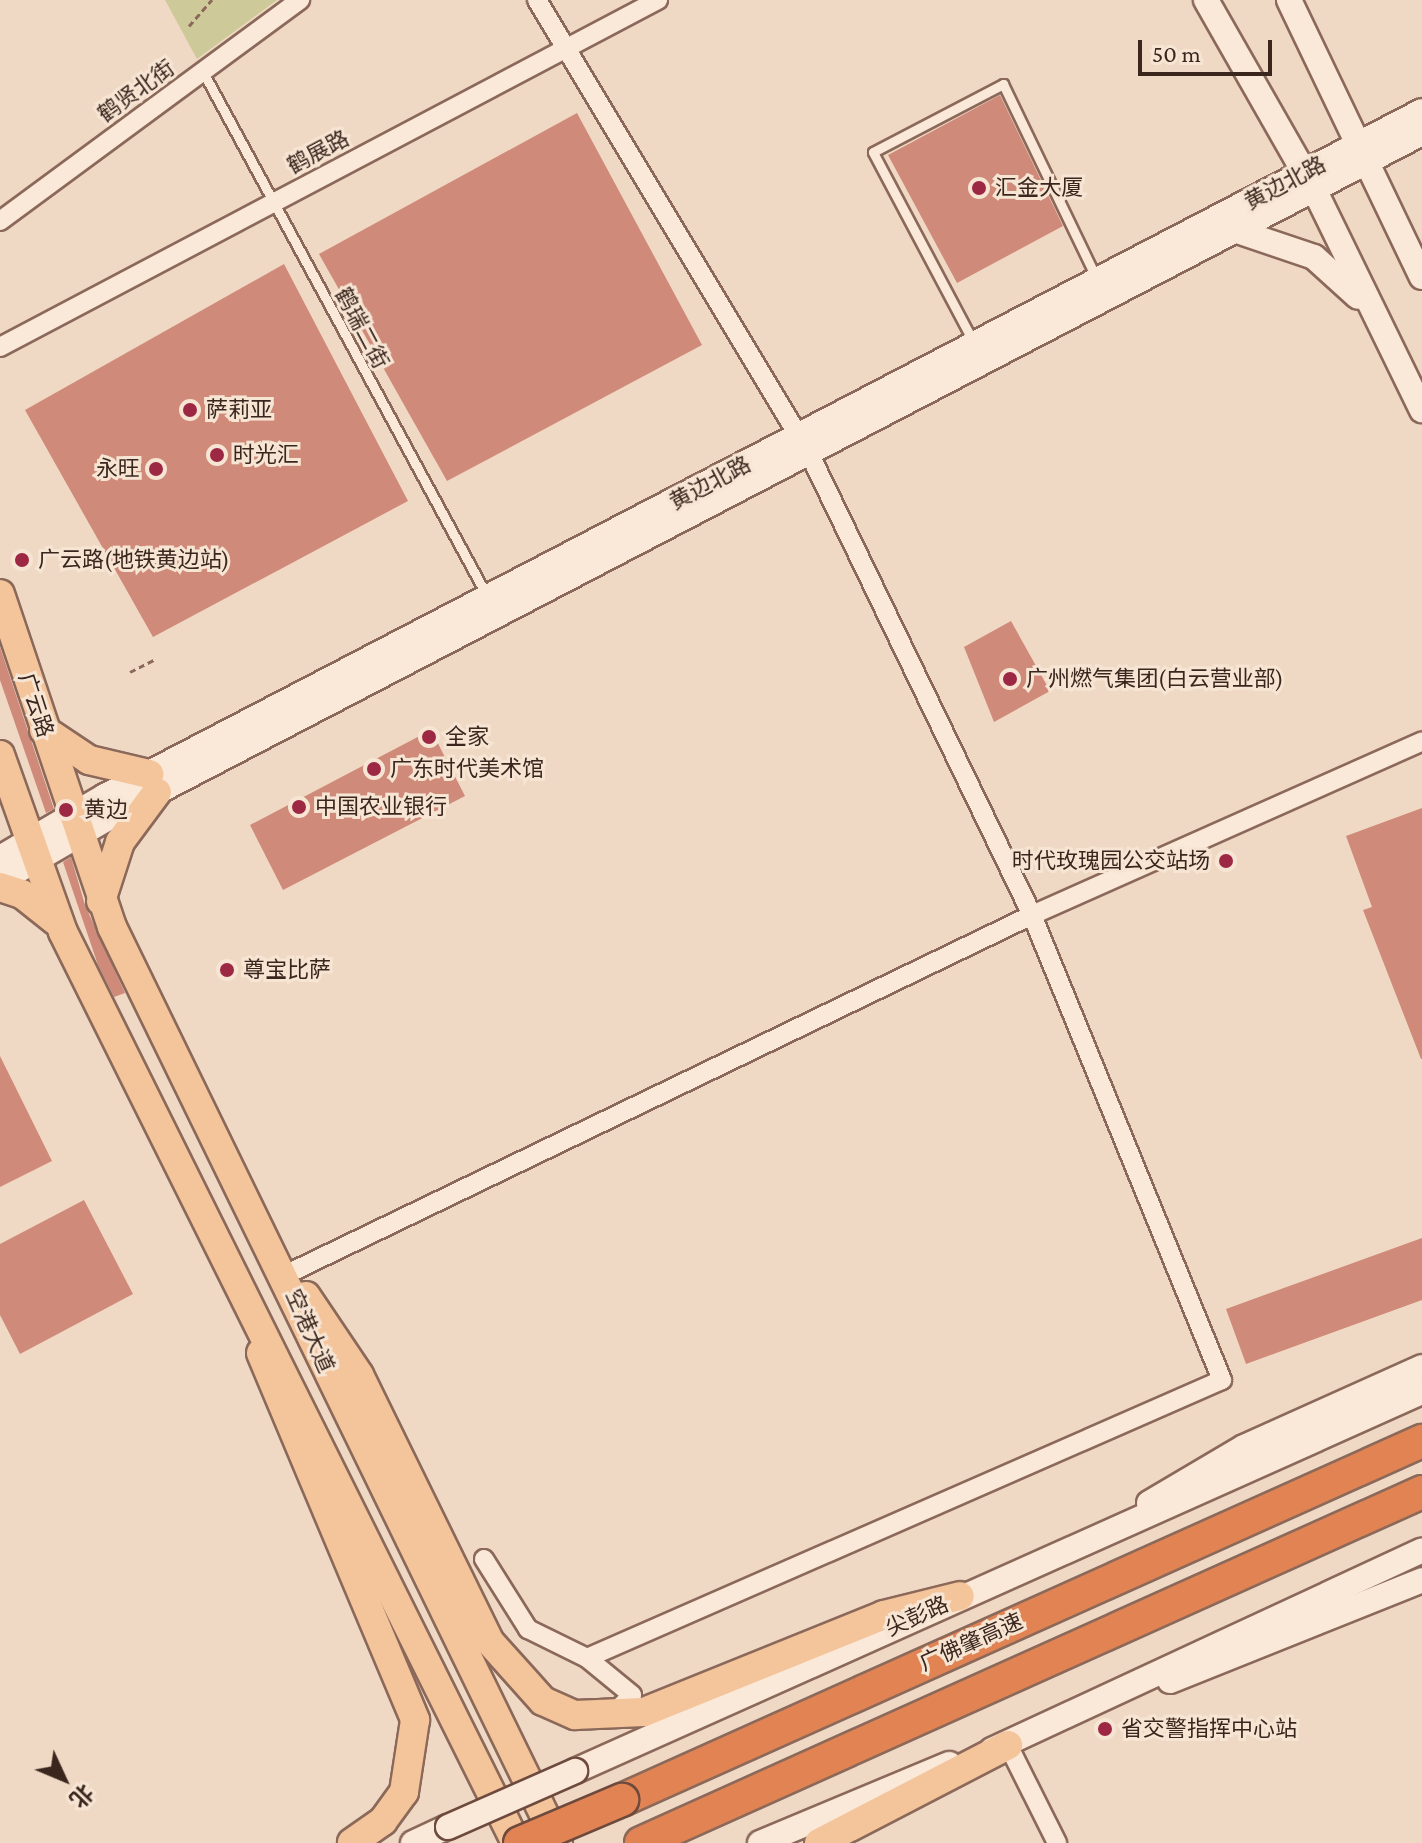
<!DOCTYPE html>
<html>
<head>
<meta charset="utf-8">
<style>
  body { margin:0 }
  #map { position:relative; width:1422px; height:1843px; overflow:hidden; background:#f0d9c4; font-family:"Crimson Pro","Noto Sans SC",serif }
  div>[style] { position:absolute }
  [style*='--x'] { left:calc(var(--x)*1px); top:calc(var(--y)*1px); width:calc(var(--w)*1px); rotate:calc(var(--a)*1deg) }
  .green>* { inset:0; background:#cec998 }
  .building>* { inset:0; background:#cf8a79 }
  .path>* { height:3px; margin-top:-1.5px; transform-origin:0; background:repeating-linear-gradient(90deg,#8b695a 0 6px,transparent 0 10px) }
  .roads { filter:drop-shadow(2px 0 #8b695a) drop-shadow(-2px 0 #8b695a) drop-shadow(0 2px #8b695a) drop-shadow(0 -2px #8b695a) }
  .lane>* { height:9px; margin:-4.5px; padding:0 4.5px; transform-origin:4.5px; border-radius:4.5px; background:#fae8d8 }
  .street>* { height:18px; margin:-9px; padding:0 9px; transform-origin:9px; border-radius:9px; background:#fae8d8 }
  .secondary>* { height:24px; margin:-12px; padding:0 12px; transform-origin:12px; border-radius:12px; background:#fae8d8 }
  .primary>* { height:28px; margin:-14px; padding:0 14px; transform-origin:14px; border-radius:14px; background:#f4c49b }
  .highway>* { height:32px; margin:-16px; padding:0 16px; transform-origin:16px; border-radius:16px; background:#e18353 }
  .bridges { filter:drop-shadow(2px 0 #6d4a3d) drop-shadow(-2px 0 #6d4a3d) drop-shadow(0 2px #6d4a3d) drop-shadow(0 -2px #6d4a3d) }
  .secondary-bridge>* { height:24px; margin:-12px; padding:0 12px; transform-origin:12px; border-radius:12px; background:#fae8d8 }
  .highway-bridge>* { height:32px; margin:-16px; padding:0 16px; transform-origin:16px; border-radius:16px; background:#e18353 }
  .dots>* { width:22px; height:22px; translate:-50% -50%; box-sizing:border-box; border:4px solid #f7e5d4; border-radius:50% }
  span { translate:-50% -50%; white-space:nowrap; text-align:center; line-height:1.15; -webkit-text-stroke:6px #f7e5d4; paint-order:stroke }
  .street-label { font-size:22px; color:#3b261e }
  .poi-label { font-size:22px; color:#3b261e }
  .left { translate:0 -50%; text-align:left }
  .right { translate:-100% -50%; text-align:right }
  .north { position:absolute; left:24px; top:1739px; width:80px; height:80px; -webkit-text-stroke:6px #f7e5d4; paint-order:stroke; rotate:134deg; font-size:22px; font-weight:700; line-height:32px; text-align:center; color:#3b261e }
  .north::after { content:''; display:block; margin:auto; width:28px; height:36px; background:#3b261e; clip-path:polygon(50% 0,100% 100%,50% 72%,0 100%) }
  .scale { position:absolute; left:1138px; top:40px; width:134px; height:36px; box-sizing:border-box; border:4px solid #3b261e; border-top:0; padding-left:10px; font-size:24px; line-height:28px; white-space:nowrap; color:#3b261e; -webkit-text-stroke:6px #f7e5d4; paint-order:stroke }
</style>
</head>
<body>
<div id="map">
  <div class="green">
    <div style="clip-path:polygon(165px 0,277px 0,197px 59px)"></div>
  </div>
  <div class="building">
    <div style="clip-path:polygon(1000px 95px,1063px 226px,957px 283px,888px 155px)"></div>
    <div style="clip-path:polygon(577px 113px,702px 345px,447px 481px,319px 254px)"></div>
    <div style="clip-path:polygon(284px 264px,408px 501px,153px 637px,25px 410px)"></div>
    <div style="clip-path:polygon(1011px 621px,1050px 691px,994px 722px,964px 647px)"></div>
    <div style="clip-path:polygon(0 647px,54px 809px,46px 813px,0 680px)"></div>
    <div style="clip-path:polygon(431px 730px,465px 796px,283px 890px,250px 825px)"></div>
    <div style="clip-path:polygon(1422px 808px,1422px 1059px,1421px 1059px,1363px 910px,1372px 907px,1346px 836px)"></div>
    <div style="clip-path:polygon(71px 857px,85px 905px,125px 993px,114px 997px,98px 965px,63px 862px)"></div>
    <div style="clip-path:polygon(0 1056px,52px 1161px,0 1187px)"></div>
    <div style="clip-path:polygon(84px 1200px,133px 1294px,20px 1354px,0 1315px,0 1244px)"></div>
    <div style="clip-path:polygon(1422px 1238px,1422px 1300px,1246px 1364px,1226px 1309px)"></div>
  </div>
  <div class="path">
    <div style="--x:189;--y:26;--w:35;--a:-49"></div>
    <div style="--x:130;--y:672;--w:29;--a:-27"></div>
  </div>
  <div class="roads">
    <div class="lane">
      <div style="--x:203;--y:72;--w:596;--a:61.54"></div>
      <div style="--x:974;--y:343;--w:216;--a:-117.9"></div>
      <div style="--x:873;--y:152;--w:147;--a:-27.6"></div>
      <div style="--x:1003;--y:84;--w:214;--a:64.3"></div>
    </div>
    <div class="street">
      <div style="--x:0;--y:221;--w:373;--a:-36.4"></div>
      <div style="--x:0;--y:347;--w:744;--a:-27.81"></div>
      <div style="--x:285;--y:1275;--w:829;--a:-25.73"></div>
      <div style="--x:1032;--y:915;--w:427;--a:-24"></div>
      <div style="--x:484;--y:1559;--w:83;--a:57.8"></div>
      <div style="--x:528;--y:1629;--w:66;--a:26.2"></div>
      <div style="--x:587;--y:1658;--w:693;--a:-23.64"></div>
      <div style="--x:1222;--y:1380;--w:502;--a:-112.23"></div>
      <div style="--x:1032;--y:915;--w:511;--a:-115.76"></div>
      <div style="--x:810;--y:455;--w:531;--a:-120.96"></div>
      <div style="--x:587;--y:1658;--w:58;--a:39.4"></div>
      <div style="--x:632;--y:1695;--w:27;--a:135"></div>
      <div style="--x:1008;--y:1745;--w:110;--a:63.4"></div>
    </div>
    <div class="secondary">
      <div style="--x:1206;--y:0;--w:220;--a:60.3"></div>
      <div style="--x:1315;--y:191;--w:244;--a:64"></div>
      <div style="--x:1289;--y:0;--w:307;--a:64.4"></div>
      <div style="--x:1237;--y:231;--w:81;--a:18.7"></div>
      <div style="--x:1314;--y:257;--w:59;--a:42.3"></div>
      <div style="--x:0;--y:858;--w:122;--a:-30.6"></div>
      <div style="--x:105;--y:796;--w:1484;--a:-27.48"></div>
      <div style="--x:0;--y:881;--w:133;--a:-30.2"></div>
      <div style="--x:115;--y:814;--w:1474;--a:-27.52"></div>
      <div style="--x:1149;--y:1503;--w:110;--a:-30.5"></div>
      <div style="--x:1244;--y:1447;--w:195;--a:-24.2"></div>
      <div style="--x:1170;--y:1681;--w:271;--a:-21.8"></div>
      <div style="--x:992;--y:1750;--w:474;--a:-24.9"></div>
      <div style="--x:575;--y:1771;--w:928;--a:-24.11"></div>
      <div style="--x:413;--y:1843;--w:38;--a:-25"></div>
      <div style="--x:760;--y:1843;--w:205;--a:-22.7"></div>
    </div>
    <div class="primary">
      <div style="--x:0;--y:594;--w:351;--a:71.4"></div>
      <div style="--x:112;--y:927;--w:1019;--a:64.04"></div>
      <div style="--x:44;--y:730;--w:54;--a:33.7"></div>
      <div style="--x:89;--y:760;--w:62;--a:13.1"></div>
      <div style="--x:0;--y:755;--w:188;--a:70.4"></div>
      <div style="--x:63;--y:932;--w:1017;--a:63.56"></div>
      <div style="--x:0;--y:887;--w:23;--a:18"></div>
      <div style="--x:22;--y:894;--w:43;--a:38.5"></div>
      <div style="--x:101;--y:901;--w:62;--a:-72.1"></div>
      <div style="--x:120;--y:842;--w:62;--a:-53.5"></div>
      <div style="--x:306;--y:1296;--w:95;--a:56.1"></div>
      <div style="--x:359;--y:1375;--w:297;--a:63.9"></div>
      <div style="--x:490;--y:1642;--w:79;--a:48.1"></div>
      <div style="--x:543;--y:1701;--w:35;--a:24"></div>
      <div style="--x:575;--y:1715;--w:69;--a:-2.5"></div>
      <div style="--x:644;--y:1712;--w:259;--a:-22"></div>
      <div style="--x:884;--y:1615;--w:78;--a:-14"></div>
      <div style="--x:261;--y:1353;--w:398;--a:67.2"></div>
      <div style="--x:415;--y:1720;--w:73;--a:98.7"></div>
      <div style="--x:404;--y:1792;--w:36;--a:126"></div>
      <div style="--x:383;--y:1821;--w:38;--a:145"></div>
      <div style="--x:819;--y:1843;--w:213;--a:-27.4"></div>
    </div>
    <div class="highway">
      <div style="--x:622;--y:1800;--w:877;--a:-24.17"></div>
      <div style="--x:641;--y:1843;--w:856;--a:-24.2"></div>
    </div>
  </div>
  <div class="bridges">
    <div class="secondary-bridge">
      <div style="--x:448;--y:1827;--w:139;--a:-23.8"></div>
    </div>
    <div class="highway-bridge">
      <div style="--x:520;--y:1843;--w:111;--a:-22.9"></div>
    </div>
  </div>
  <div class="dots">
    <div style="left:979px;top:188px;background:#9c2843"></div>
    <div style="left:190px;top:410px;background:#9c2843"></div>
    <div style="left:217px;top:455px;background:#9c2843"></div>
    <div style="left:156px;top:469px;background:#9c2843"></div>
    <div style="left:22px;top:560px;background:#9c2843"></div>
    <div style="left:1010px;top:679px;background:#9c2843"></div>
    <div style="left:429px;top:737px;background:#9c2843"></div>
    <div style="left:374px;top:769px;background:#9c2843"></div>
    <div style="left:299px;top:807px;background:#9c2843"></div>
    <div style="left:66px;top:810px;background:#9c2843"></div>
    <div style="left:1226px;top:861px;background:#9c2843"></div>
    <div style="left:227px;top:970px;background:#9c2843"></div>
    <div style="left:1105px;top:1729px;background:#9c2843"></div>
  </div>
  <div class="street-label">
    <span style="left:136px;top:91px;rotate:-36deg">鹤贤北街</span>
    <span style="left:318px;top:152px;rotate:-28deg">鹤展路</span>
    <span style="left:1285px;top:183px;rotate:-28deg">黄边北路</span>
    <span style="left:362px;top:328px;rotate:62deg">鹤瑞二街</span>
    <span style="left:710px;top:483px;rotate:-28deg">黄边北路</span>
    <span style="left:36px;top:705px;rotate:72deg">广云路</span>
    <span style="left:310px;top:1331px;rotate:66deg">空港大道</span>
    <span style="left:917px;top:1616px;rotate:-24deg">尖彭路</span>
    <span style="left:971px;top:1642px;rotate:-24deg">广佛肇高速</span>
  </div>
  <div class="poi-label">
    <span class="left" style="left:995px;top:188px">汇金大厦</span>
    <span class="left" style="left:206px;top:410px">萨莉亚</span>
    <span class="left" style="left:233px;top:455px">时光汇</span>
    <span class="right" style="left:140px;top:469px">永旺</span>
    <span class="left" style="left:38px;top:560px">广云路(地铁黄边站)</span>
    <span class="left" style="left:1026px;top:679px">广州燃气集团(白云营业部)</span>
    <span class="left" style="left:445px;top:737px">全家</span>
    <span class="left" style="left:390px;top:769px">广东时代美术馆</span>
    <span class="left" style="left:315px;top:807px">中国农业银行</span>
    <span class="left" style="left:84px;top:810px">黄边</span>
    <span class="right" style="left:1210px;top:861px">时代玫瑰园公交站场</span>
    <span class="left" style="left:243px;top:970px">尊宝比萨</span>
    <span class="left" style="left:1121px;top:1729px">省交警指挥中心站</span>
  </div>
  <div class="north">北</div>
  <div class="scale">50 m</div>
</div>
</body>
</html>
